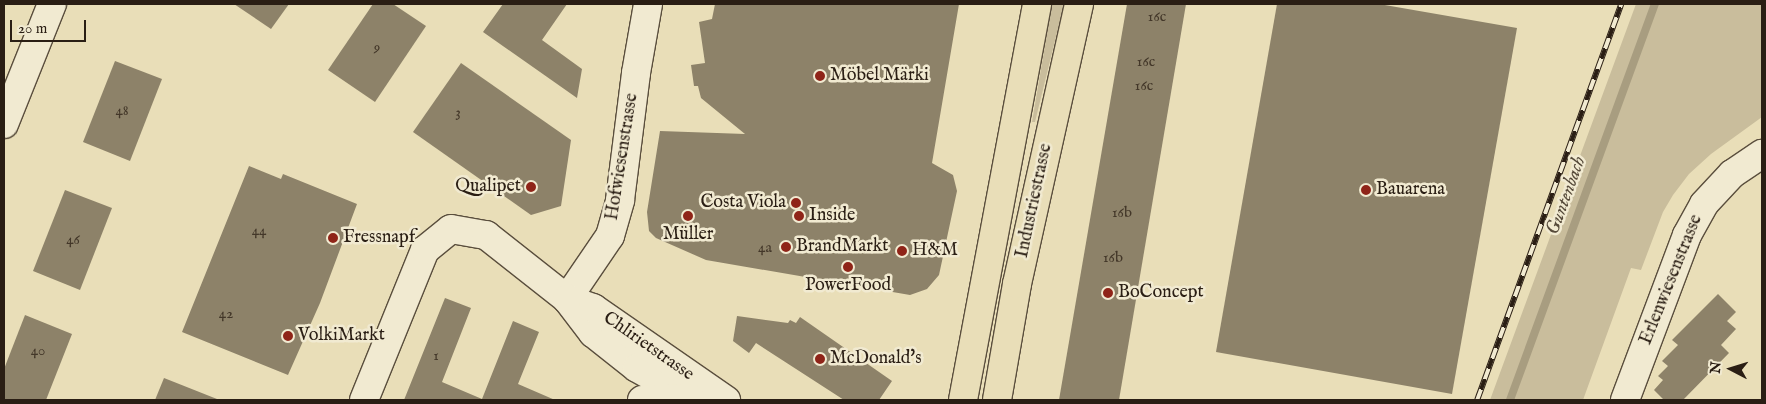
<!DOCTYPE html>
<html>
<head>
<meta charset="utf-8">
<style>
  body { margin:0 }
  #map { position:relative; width:1766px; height:404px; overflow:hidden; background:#e9deb8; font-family:"IM FELL English",serif }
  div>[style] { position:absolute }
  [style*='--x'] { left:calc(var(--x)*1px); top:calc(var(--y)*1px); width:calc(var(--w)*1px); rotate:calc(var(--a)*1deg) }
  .green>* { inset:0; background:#c9bd9c }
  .stream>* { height:8px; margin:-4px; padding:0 4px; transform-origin:4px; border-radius:4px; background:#a89d80 }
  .building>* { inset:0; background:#8d8269 }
  .roads { filter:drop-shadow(1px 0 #5a4e3d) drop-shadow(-1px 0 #5a4e3d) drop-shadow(0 1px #5a4e3d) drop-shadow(0 -1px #5a4e3d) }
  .minor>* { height:28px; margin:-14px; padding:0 14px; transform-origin:14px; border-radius:14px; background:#f1ead1 }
  .major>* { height:28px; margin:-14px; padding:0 14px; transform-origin:14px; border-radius:14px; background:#e9deb8 }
  .rail>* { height:5.5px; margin-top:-2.75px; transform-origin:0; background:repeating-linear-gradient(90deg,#f1ead1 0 11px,#2a1e14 0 22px); box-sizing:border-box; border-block:1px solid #2a1e14 }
  .dots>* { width:14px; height:14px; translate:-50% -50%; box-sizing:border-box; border:2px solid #f1ead1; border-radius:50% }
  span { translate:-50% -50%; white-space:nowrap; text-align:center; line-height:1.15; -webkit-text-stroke:5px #f1ead1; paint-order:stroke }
  .number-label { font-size:15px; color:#433729 }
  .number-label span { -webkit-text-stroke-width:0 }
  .poi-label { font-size:18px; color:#2a1e14 }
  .left { translate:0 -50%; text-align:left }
  .right { translate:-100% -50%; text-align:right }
  .street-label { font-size:18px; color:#2a1e14 }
  .water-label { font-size:19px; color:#564a3a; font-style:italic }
  .frame { position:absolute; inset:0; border:5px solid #2a1e14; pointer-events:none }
  .north { position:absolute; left:1706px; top:344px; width:50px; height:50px; -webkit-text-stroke:4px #f1ead1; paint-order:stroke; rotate:275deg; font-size:14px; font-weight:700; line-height:20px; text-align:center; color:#2a1e14 }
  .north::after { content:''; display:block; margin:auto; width:18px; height:22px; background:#2a1e14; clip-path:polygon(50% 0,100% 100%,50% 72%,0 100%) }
  .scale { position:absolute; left:10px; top:20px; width:76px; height:22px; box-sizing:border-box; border:2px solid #2a1e14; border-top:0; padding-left:6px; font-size:15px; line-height:18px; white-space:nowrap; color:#2a1e14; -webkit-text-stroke:4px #f1ead1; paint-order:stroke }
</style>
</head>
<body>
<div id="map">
  <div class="green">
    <div style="clip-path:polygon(1052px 4px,1064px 4px,1035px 122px,1032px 122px)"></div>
    <div style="clip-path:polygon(1636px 4px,1762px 4px,1762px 117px,1711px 154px,1689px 174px,1673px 195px,1663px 212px,1641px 270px,1631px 268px,1583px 400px,1490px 400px)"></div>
  </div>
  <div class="stream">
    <div style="--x:1510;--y:400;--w:422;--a:-69.9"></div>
  </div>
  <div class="building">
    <div style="clip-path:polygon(234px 4px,289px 4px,271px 29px)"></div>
    <div style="clip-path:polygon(373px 4px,393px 4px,426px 26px,375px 102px,328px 70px)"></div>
    <div style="clip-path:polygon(503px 4px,567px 4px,542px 40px,582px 69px,577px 98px,483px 32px)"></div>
    <div style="clip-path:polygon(715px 4px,959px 4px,932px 163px,953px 175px,957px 191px,939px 275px,927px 289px,910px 295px,706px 260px,656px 238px,649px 231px,647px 212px,660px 131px,745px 134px,701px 98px,698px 86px,694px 86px,691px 65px,705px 63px,699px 22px,712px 19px)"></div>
    <div style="clip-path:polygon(1127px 4px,1186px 4px,1119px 400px,1059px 400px)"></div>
    <div style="clip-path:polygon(1277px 4px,1379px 4px,1517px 28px,1452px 394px,1216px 352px)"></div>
    <div style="clip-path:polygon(115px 61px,162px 79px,130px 161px,83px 142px)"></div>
    <div style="clip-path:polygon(461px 63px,571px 140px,561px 206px,531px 215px,413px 132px)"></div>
    <div style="clip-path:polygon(249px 166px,281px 179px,283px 174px,357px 204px,320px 303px,288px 375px,182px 332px)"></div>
    <div style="clip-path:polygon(65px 190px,112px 208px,80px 290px,33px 271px)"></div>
    <div style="clip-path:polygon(1718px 294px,1736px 312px,1727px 321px,1736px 329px,1721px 345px,1729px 353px,1683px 400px,1664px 400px,1654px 390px,1663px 380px,1658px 376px,1668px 366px,1662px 361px,1678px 345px,1672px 340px)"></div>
    <div style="clip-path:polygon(445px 298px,471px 308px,442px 382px,482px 399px,513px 321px,539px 332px,518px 384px,555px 400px,404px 400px)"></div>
    <div style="clip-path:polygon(25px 315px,72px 334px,46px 400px,4px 400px,4px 369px)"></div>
    <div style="clip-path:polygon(737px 316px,788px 323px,790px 320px,796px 323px,800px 317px,892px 381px,879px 400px,844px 400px,756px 343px,749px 353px,733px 341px)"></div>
    <div style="clip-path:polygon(164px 378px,217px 399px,217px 400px,155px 400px)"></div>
  </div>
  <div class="roads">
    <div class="minor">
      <div style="--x:4;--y:124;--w:129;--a:-68.2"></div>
      <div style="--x:567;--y:299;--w:76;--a:-55.7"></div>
      <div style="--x:610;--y:236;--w:37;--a:-74"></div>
      <div style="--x:620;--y:200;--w:128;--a:-82.8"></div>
      <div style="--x:636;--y:73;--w:70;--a:-80.1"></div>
      <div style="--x:567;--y:299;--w:43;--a:52.6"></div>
      <div style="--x:593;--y:333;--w:56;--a:38.5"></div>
      <div style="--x:637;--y:368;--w:65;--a:29.3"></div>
      <div style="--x:364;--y:400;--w:162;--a:-67.9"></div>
      <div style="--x:425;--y:250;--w:33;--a:-39"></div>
      <div style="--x:451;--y:229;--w:36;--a:10"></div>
      <div style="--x:486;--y:235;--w:103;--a:38.3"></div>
      <div style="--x:567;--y:299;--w:28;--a:19"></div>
      <div style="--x:593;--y:308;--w:162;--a:34.7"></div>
      <div style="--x:642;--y:400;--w:48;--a:-2.4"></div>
      <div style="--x:1625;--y:400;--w:176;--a:-69.4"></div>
      <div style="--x:1687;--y:235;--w:35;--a:-61"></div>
      <div style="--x:1704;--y:204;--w:41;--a:-47"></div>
      <div style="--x:1732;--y:174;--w:36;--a:-34"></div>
    </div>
    <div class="major">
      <div style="--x:963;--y:400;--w:403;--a:-79.4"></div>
      <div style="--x:997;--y:400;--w:118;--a:-80.2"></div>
      <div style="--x:1017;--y:284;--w:287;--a:-77.5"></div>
    </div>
  </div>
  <div class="rail">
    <div style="--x:1477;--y:400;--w:421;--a:-70"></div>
  </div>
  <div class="dots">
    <div style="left:820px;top:76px;background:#8f2418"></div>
    <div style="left:531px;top:187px;background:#8f2418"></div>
    <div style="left:1366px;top:190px;background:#8f2418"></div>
    <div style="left:796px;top:203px;background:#8f2418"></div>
    <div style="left:688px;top:216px;background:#8f2418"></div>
    <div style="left:799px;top:216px;background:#8f2418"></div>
    <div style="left:333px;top:238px;background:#8f2418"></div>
    <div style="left:786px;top:247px;background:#8f2418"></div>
    <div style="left:902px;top:251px;background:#8f2418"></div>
    <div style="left:848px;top:267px;background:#8f2418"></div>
    <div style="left:1108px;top:293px;background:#8f2418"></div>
    <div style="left:288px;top:336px;background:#8f2418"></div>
    <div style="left:820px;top:359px;background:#8f2418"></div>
  </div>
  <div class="number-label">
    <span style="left:1157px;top:17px">16c</span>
    <span style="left:377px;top:48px">9</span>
    <span style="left:1146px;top:62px">16c</span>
    <span style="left:1144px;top:86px">16c</span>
    <span style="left:122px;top:111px">48</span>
    <span style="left:458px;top:113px">3</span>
    <span style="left:1122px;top:213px">16b</span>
    <span style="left:259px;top:231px">44</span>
    <span style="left:73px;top:240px">46</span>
    <span style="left:765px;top:248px">4a</span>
    <span style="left:1113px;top:258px">16b</span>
    <span style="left:226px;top:314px">42</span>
    <span style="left:38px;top:351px">40</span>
    <span style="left:436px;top:356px">1</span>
  </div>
  <div class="poi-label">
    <span class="left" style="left:830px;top:76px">Möbel Märki</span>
    <span class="right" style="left:521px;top:187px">Qualipet</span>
    <span class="left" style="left:1376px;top:190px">Bauarena</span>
    <span class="right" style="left:786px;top:203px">Costa Viola</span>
    <span class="left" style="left:809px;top:216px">Inside</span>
    <span style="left:688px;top:235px">Müller</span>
    <span class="left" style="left:343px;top:238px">Fressnapf</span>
    <span class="left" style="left:796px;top:247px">BrandMarkt</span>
    <span class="left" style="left:912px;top:251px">H&amp;M</span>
    <span style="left:848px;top:286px">PowerFood</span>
    <span class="left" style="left:1118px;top:293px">BoConcept</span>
    <span class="left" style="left:298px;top:336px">VolkiMarkt</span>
    <span class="left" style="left:830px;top:359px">McDonald's</span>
  </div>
  <div class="street-label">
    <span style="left:623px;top:157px;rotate:-81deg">Hofwiesenstrasse</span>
    <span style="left:1035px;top:201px;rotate:-78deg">Industriestrasse</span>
    <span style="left:1672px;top:280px;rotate:-68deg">Erlenwiesenstrasse</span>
    <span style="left:648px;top:347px;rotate:35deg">Chlirietstrasse</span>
  </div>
  <div class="water-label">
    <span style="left:1567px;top:196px;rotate:-70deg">Guntenbach</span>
  </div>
  <div class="frame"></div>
  <div class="north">N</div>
  <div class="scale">20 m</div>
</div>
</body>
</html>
